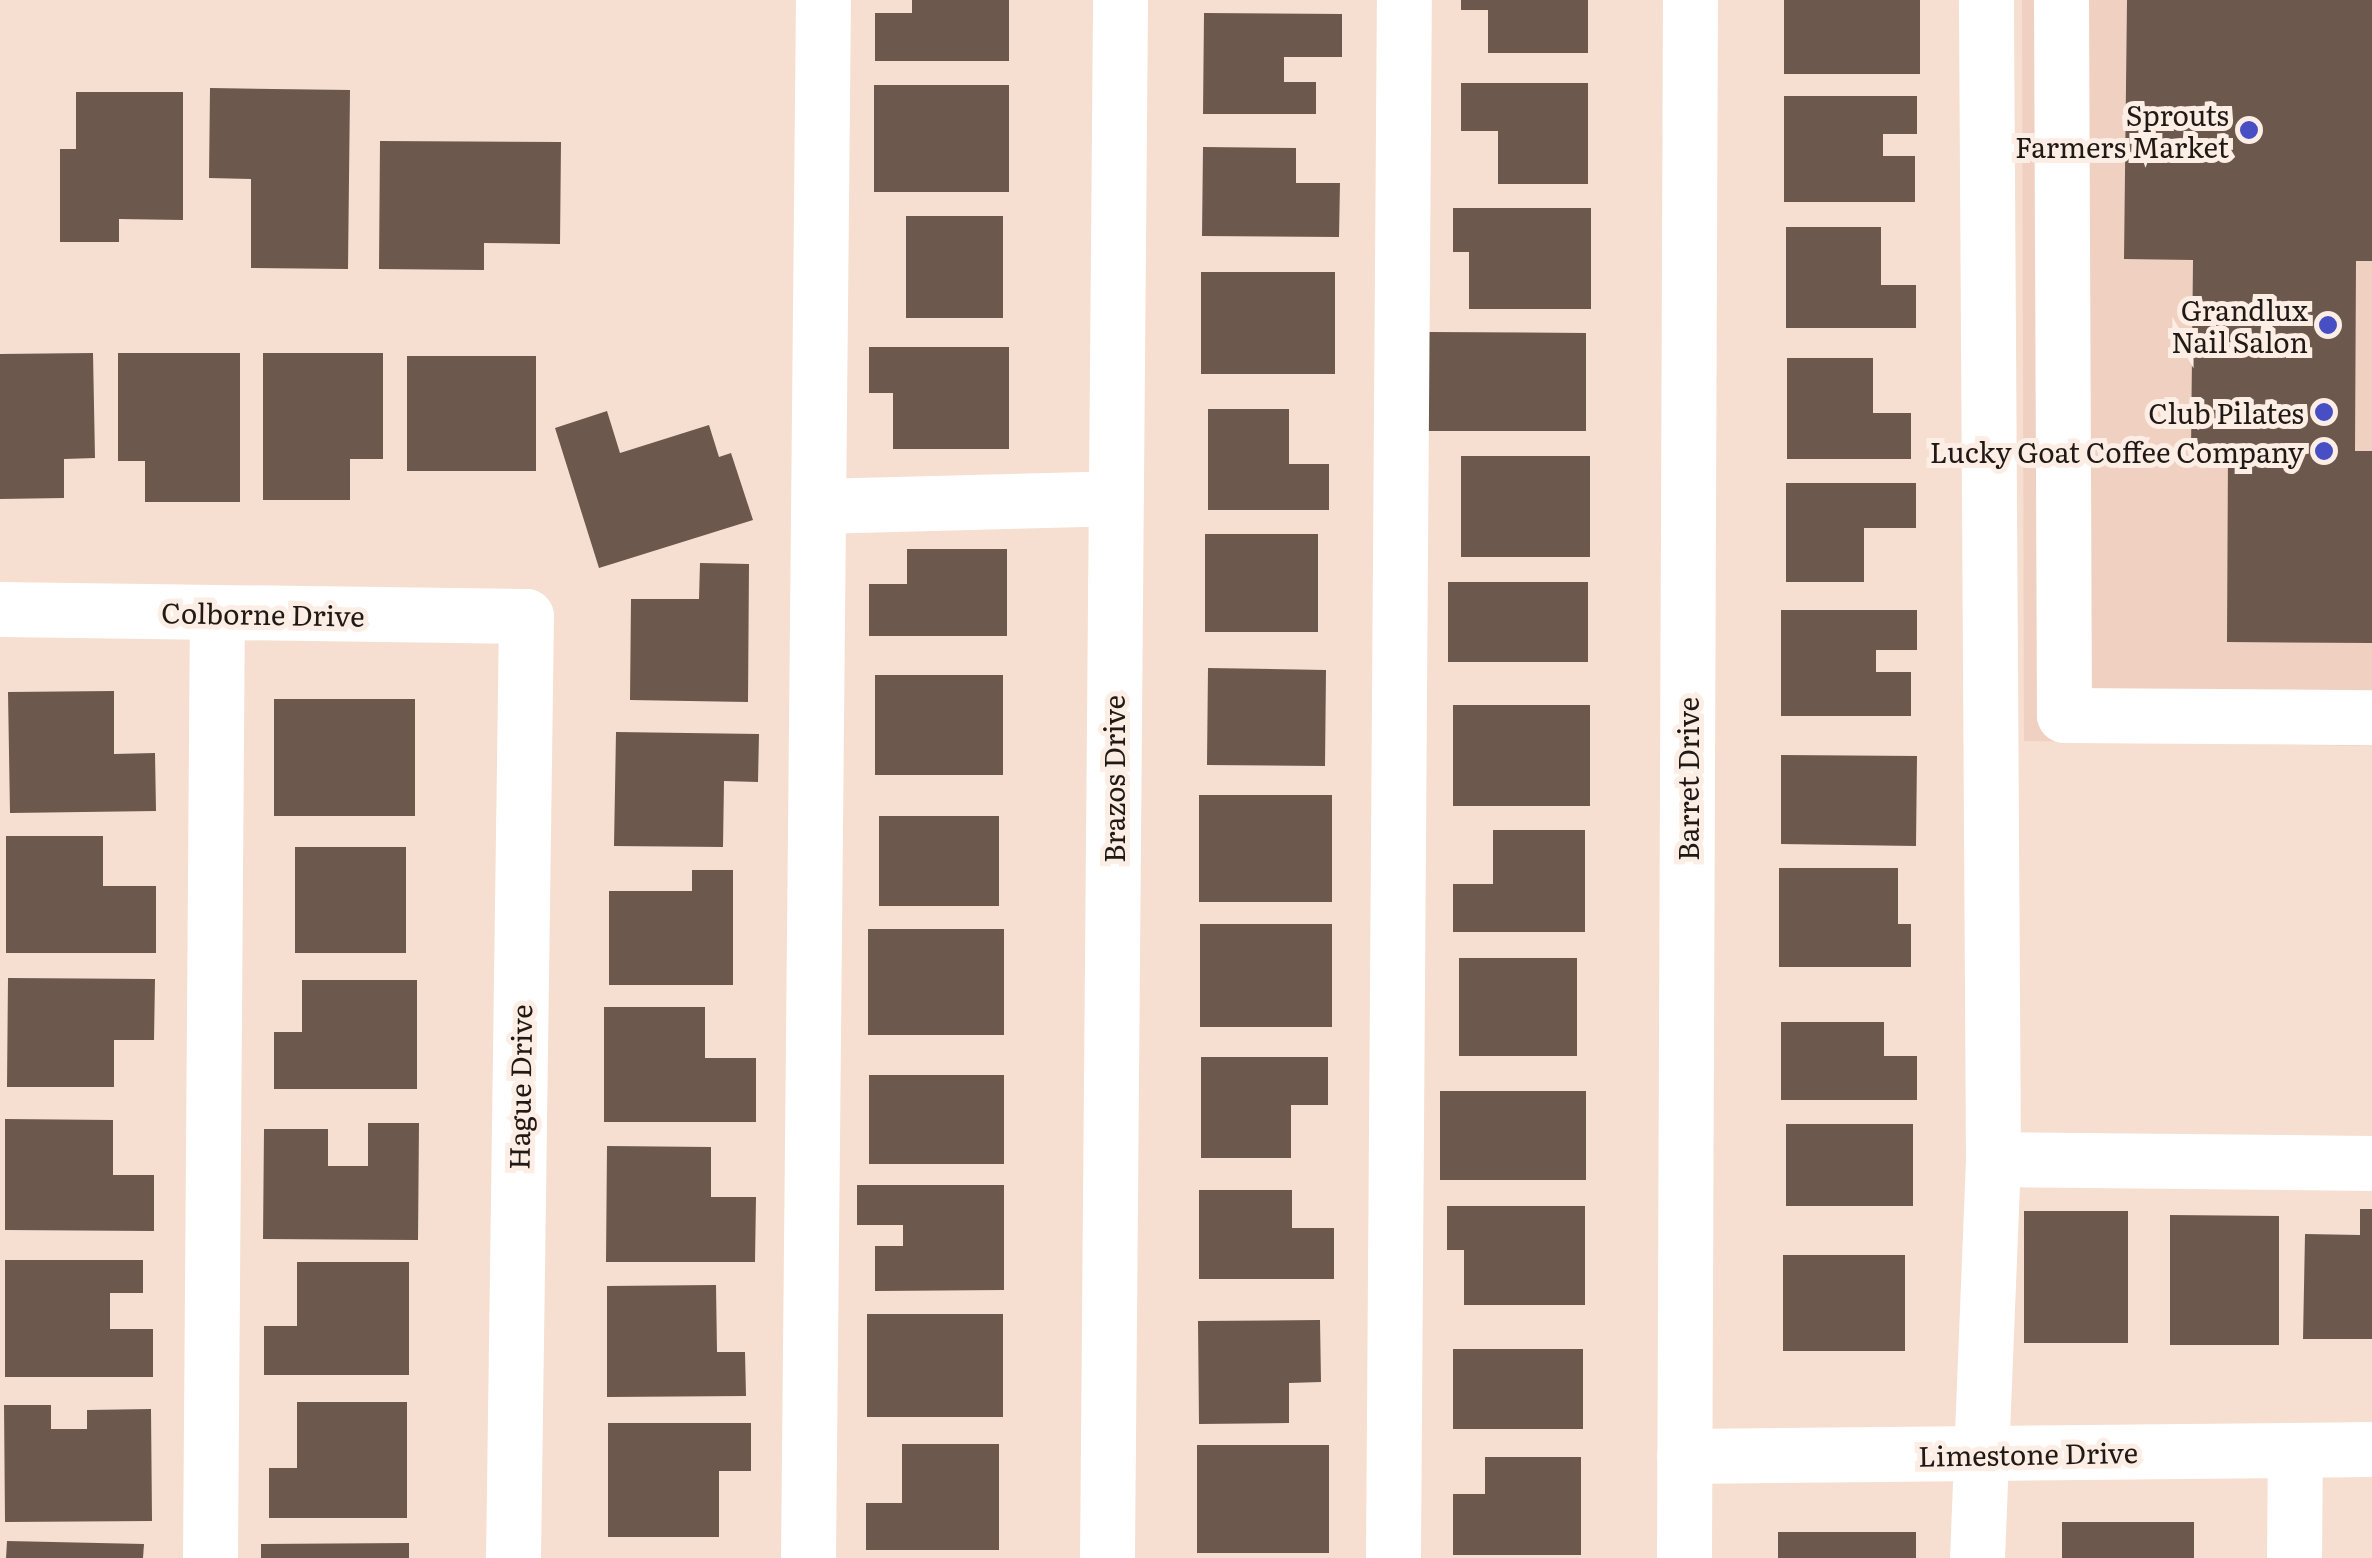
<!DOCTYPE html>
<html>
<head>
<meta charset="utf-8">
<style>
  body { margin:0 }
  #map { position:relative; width:2372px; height:1558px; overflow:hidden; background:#f6ded1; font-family:Literata,serif }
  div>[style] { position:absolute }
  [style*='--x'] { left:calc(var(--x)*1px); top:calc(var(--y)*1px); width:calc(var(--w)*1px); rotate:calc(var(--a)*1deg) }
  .built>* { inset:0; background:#f0d1c1 }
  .building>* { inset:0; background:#6c584d }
  .minor>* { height:55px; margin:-27.5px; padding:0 27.5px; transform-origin:27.5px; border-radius:27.5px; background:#fff }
  .dots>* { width:28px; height:28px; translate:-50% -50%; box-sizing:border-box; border:5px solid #fcede5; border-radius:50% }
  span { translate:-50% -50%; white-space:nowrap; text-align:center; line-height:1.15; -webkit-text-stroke:10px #fcede5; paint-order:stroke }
  .poi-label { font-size:28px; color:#211915 }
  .right { translate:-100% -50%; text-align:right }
  .street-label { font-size:28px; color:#211915 }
</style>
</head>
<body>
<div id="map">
  <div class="built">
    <div style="clip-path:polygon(2022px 0,2372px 0,2372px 746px,2024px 741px)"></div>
  </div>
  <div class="building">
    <div style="clip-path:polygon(912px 0,1009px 0,1009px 61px,875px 61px,875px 13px,912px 13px)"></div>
    <div style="clip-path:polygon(1461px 0,1588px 0,1588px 53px,1488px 53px,1488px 10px,1461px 10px)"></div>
    <div style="clip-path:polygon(1784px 0,1920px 0,1920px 74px,1784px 74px)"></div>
    <div style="clip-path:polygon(2127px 0,2372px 0,2372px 261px,2356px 261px,2355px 451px,2372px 451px,2372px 643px,2227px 642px,2228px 450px,2191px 450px,2193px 260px,2124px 259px)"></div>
    <div style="clip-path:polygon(1204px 13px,1342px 14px,1342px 57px,1284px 57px,1284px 82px,1316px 82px,1316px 114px,1203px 114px)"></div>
    <div style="clip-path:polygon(1461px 83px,1588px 83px,1588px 184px,1498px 184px,1498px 131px,1461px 131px)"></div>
    <div style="clip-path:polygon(874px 85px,1009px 85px,1009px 192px,874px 192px)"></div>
    <div style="clip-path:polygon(210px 88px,350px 90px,348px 269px,251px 268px,251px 179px,209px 178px)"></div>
    <div style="clip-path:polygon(76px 92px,183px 92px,183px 220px,119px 219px,119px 242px,60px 242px,60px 149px,76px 149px)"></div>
    <div style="clip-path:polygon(1784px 96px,1917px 96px,1917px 134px,1883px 134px,1883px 156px,1915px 156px,1915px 202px,1784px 202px)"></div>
    <div style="clip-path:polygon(380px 141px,561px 142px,560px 244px,484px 243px,484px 270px,379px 269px)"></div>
    <div style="clip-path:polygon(1203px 147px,1296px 148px,1296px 183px,1340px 183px,1339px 237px,1202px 236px)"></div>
    <div style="clip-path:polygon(1453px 208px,1591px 208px,1591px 309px,1469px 309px,1469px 252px,1453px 252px)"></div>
    <div style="clip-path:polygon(906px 216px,1003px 216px,1003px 318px,906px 318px)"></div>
    <div style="clip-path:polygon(1786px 227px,1881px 227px,1881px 285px,1916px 285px,1916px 328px,1786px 328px)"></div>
    <div style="clip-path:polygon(1201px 272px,1335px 272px,1335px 374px,1201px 374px)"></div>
    <div style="clip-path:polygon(1428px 332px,1586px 333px,1586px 431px,1427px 431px)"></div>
    <div style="clip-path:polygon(869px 347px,1009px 347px,1009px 449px,893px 449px,893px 393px,869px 393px)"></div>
    <div style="clip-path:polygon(93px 353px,95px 458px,64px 459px,64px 498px,0 499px,0 354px)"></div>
    <div style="clip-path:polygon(118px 353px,240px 353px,240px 502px,145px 502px,145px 461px,118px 461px)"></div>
    <div style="clip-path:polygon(263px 353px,383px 353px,383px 459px,350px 459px,350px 500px,263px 500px)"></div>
    <div style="clip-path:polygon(407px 356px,536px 356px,536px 471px,407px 471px)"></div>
    <div style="clip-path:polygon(1787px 358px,1873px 358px,1873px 413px,1911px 413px,1911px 459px,1787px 459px)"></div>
    <div style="clip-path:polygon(1208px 409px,1289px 409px,1289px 464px,1329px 464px,1329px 510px,1208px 510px)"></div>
    <div style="clip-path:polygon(607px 411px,620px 453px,709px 425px,719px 457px,731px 453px,753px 520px,599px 568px,555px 428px)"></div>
    <div style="clip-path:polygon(1461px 456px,1590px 456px,1590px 557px,1461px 557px)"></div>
    <div style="clip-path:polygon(1786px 483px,1916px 483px,1916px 528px,1864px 528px,1864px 582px,1786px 582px)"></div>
    <div style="clip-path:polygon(1205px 534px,1318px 534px,1318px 632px,1205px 632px)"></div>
    <div style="clip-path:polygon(907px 549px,1007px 549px,1007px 636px,869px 636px,869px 584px,907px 584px)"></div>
    <div style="clip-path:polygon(700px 563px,749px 564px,748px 702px,630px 700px,631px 599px,699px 599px)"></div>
    <div style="clip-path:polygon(1448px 582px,1588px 582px,1588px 662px,1448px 662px)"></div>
    <div style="clip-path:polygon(1781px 610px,1917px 610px,1917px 650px,1876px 650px,1876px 672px,1911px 672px,1911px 716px,1781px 716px)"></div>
    <div style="clip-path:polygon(1208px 668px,1326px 670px,1325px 766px,1207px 765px)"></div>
    <div style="clip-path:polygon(875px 675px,1003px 675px,1003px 775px,875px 775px)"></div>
    <div style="clip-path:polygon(114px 691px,114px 754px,155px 753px,156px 811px,10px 813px,8px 692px)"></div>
    <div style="clip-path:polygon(274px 699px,415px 699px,415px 816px,274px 816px)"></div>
    <div style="clip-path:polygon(1453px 705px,1590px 705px,1590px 806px,1453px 806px)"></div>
    <div style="clip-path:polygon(616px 732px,759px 734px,758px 782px,724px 781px,723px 847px,614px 846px)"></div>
    <div style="clip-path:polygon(1781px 755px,1917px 756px,1916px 846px,1781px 844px)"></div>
    <div style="clip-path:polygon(1199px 795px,1332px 795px,1332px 902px,1199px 902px)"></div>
    <div style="clip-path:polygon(879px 816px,999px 816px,999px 906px,879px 906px)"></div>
    <div style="clip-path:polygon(1493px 830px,1585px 830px,1585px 932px,1453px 932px,1453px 884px,1493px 884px)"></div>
    <div style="clip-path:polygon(6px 836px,103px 836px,103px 886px,156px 886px,156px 953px,6px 953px)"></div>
    <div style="clip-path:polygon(295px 847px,406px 847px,406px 953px,295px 953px)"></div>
    <div style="clip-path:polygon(1779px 868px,1898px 868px,1898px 924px,1911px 924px,1911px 967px,1779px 967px)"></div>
    <div style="clip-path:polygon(692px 870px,733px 870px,733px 985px,609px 985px,609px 891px,692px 891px)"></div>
    <div style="clip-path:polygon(1200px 924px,1332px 924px,1332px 1027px,1200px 1027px)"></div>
    <div style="clip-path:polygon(868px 929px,1004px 929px,1004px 1035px,868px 1035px)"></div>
    <div style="clip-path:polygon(1459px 958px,1577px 958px,1577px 1056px,1459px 1056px)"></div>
    <div style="clip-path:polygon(8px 978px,155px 979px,154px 1040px,114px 1040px,114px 1087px,7px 1087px)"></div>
    <div style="clip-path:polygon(302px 980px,417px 980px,417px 1089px,274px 1089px,274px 1032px,302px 1032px)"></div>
    <div style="clip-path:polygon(604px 1007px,705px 1007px,705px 1058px,756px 1058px,756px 1122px,604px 1122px)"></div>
    <div style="clip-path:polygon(1781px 1022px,1884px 1022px,1884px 1056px,1917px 1056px,1917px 1100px,1781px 1100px)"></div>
    <div style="clip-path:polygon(1201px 1057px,1328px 1057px,1328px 1105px,1291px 1105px,1291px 1158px,1201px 1158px)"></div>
    <div style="clip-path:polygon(869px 1075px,1004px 1075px,1004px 1164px,869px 1164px)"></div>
    <div style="clip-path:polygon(1440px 1091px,1586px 1091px,1586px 1180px,1440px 1180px)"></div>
    <div style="clip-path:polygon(5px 1119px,113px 1120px,113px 1175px,154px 1175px,154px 1231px,5px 1230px)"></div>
    <div style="clip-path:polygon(368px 1123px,419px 1123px,418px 1240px,263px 1239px,264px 1129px,328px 1129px,328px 1166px,368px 1166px)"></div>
    <div style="clip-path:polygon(1786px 1124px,1913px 1124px,1913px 1206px,1786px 1206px)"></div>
    <div style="clip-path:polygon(607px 1146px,711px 1147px,711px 1197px,756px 1197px,755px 1262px,606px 1262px)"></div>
    <div style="clip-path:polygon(857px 1185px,1004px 1185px,1004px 1290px,875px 1291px,875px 1246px,903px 1246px,903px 1225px,857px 1225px)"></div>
    <div style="clip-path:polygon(1199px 1190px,1292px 1190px,1292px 1228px,1334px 1228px,1334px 1279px,1199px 1279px)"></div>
    <div style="clip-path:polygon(1447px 1206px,1585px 1206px,1585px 1305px,1464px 1305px,1464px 1250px,1447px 1250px)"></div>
    <div style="clip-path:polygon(2360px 1209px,2372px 1209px,2372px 1339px,2303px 1339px,2305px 1234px,2360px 1235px)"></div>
    <div style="clip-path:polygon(2024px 1211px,2128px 1211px,2128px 1343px,2024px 1343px)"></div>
    <div style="clip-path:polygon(2170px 1215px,2279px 1216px,2279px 1345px,2170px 1345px)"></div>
    <div style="clip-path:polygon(1783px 1255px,1905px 1255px,1905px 1351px,1783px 1351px)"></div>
    <div style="clip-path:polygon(5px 1260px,143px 1260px,143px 1293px,110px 1293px,110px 1329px,153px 1329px,153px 1377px,5px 1377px)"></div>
    <div style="clip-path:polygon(297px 1262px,409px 1262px,409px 1375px,264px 1375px,264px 1326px,297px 1326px)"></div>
    <div style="clip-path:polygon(716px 1285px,717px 1352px,745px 1352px,746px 1396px,607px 1397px,607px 1286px)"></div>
    <div style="clip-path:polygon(867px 1314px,1003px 1314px,1003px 1417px,867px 1417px)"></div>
    <div style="clip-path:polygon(1320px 1320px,1321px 1382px,1289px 1383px,1289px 1423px,1199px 1424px,1198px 1321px)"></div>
    <div style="clip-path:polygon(1453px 1349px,1583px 1349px,1583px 1429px,1453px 1429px)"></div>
    <div style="clip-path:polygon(297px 1402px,407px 1402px,407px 1518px,269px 1518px,269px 1468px,297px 1468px)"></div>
    <div style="clip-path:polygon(4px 1405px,51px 1405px,51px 1429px,87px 1429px,87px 1410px,151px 1409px,152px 1521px,5px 1522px)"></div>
    <div style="clip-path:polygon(608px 1423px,751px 1423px,751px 1471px,719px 1471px,719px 1537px,608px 1537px)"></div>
    <div style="clip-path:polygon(902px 1444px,999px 1444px,999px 1550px,866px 1550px,866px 1503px,902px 1503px)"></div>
    <div style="clip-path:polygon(1197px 1445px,1329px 1445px,1329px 1553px,1197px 1553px)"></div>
    <div style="clip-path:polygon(1485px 1457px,1581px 1457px,1581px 1555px,1453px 1555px,1453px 1494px,1485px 1494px)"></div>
    <div style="clip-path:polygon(2062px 1522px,2194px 1522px,2194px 1558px,2062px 1558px)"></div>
    <div style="clip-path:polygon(1778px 1532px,1916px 1532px,1916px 1558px,1778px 1558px)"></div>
    <div style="clip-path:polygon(7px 1541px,144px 1544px,143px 1558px,6px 1558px)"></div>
    <div style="clip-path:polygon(409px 1543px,409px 1558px,261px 1558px,261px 1544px)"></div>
  </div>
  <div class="minor">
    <div style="--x:2061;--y:0;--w:715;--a:89.76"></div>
    <div style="--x:2064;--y:715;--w:308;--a:0.4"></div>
    <div style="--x:819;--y:506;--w:297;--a:-1.5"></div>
    <div style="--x:0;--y:609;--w:526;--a:0.76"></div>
    <div style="--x:526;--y:616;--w:942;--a:90.79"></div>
    <div style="--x:1993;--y:1159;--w:379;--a:0.6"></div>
    <div style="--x:1684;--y:1456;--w:688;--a:-0.58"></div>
    <div style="--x:210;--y:1558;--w:946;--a:-89.58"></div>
    <div style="--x:808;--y:1558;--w:1558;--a:-89.45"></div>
    <div style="--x:1107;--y:1558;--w:1558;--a:-89.52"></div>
    <div style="--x:1393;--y:1558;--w:1558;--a:-89.6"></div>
    <div style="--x:1684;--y:1558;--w:1558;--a:-89.78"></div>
    <div style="--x:1977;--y:1558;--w:399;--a:-87.7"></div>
    <div style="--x:1993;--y:1159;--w:1159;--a:-90.35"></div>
    <div style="--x:2294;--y:1558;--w:108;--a:-89.5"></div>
  </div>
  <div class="dots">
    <div style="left:2249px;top:130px;background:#484fc4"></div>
    <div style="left:2328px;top:325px;background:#484fc4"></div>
    <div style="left:2324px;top:412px;background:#484fc4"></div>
    <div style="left:2324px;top:451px;background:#484fc4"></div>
  </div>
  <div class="poi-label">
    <span class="right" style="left:2229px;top:130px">Sprouts<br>Farmers Market</span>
    <span class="right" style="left:2308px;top:325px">Grandlux<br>Nail Salon</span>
    <span class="right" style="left:2304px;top:412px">Club Pilates</span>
    <span class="right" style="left:2304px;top:451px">Lucky Goat Coffee Company</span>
  </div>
  <div class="street-label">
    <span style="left:263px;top:613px;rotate:1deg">Colborne Drive</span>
    <span style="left:1113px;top:779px;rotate:-90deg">Brazos Drive</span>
    <span style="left:1687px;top:779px;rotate:-90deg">Barret Drive</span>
    <span style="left:519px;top:1087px;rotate:-89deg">Hague Drive</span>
    <span style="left:2028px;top:1453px;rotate:-1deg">Limestone Drive</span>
  </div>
</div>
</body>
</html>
